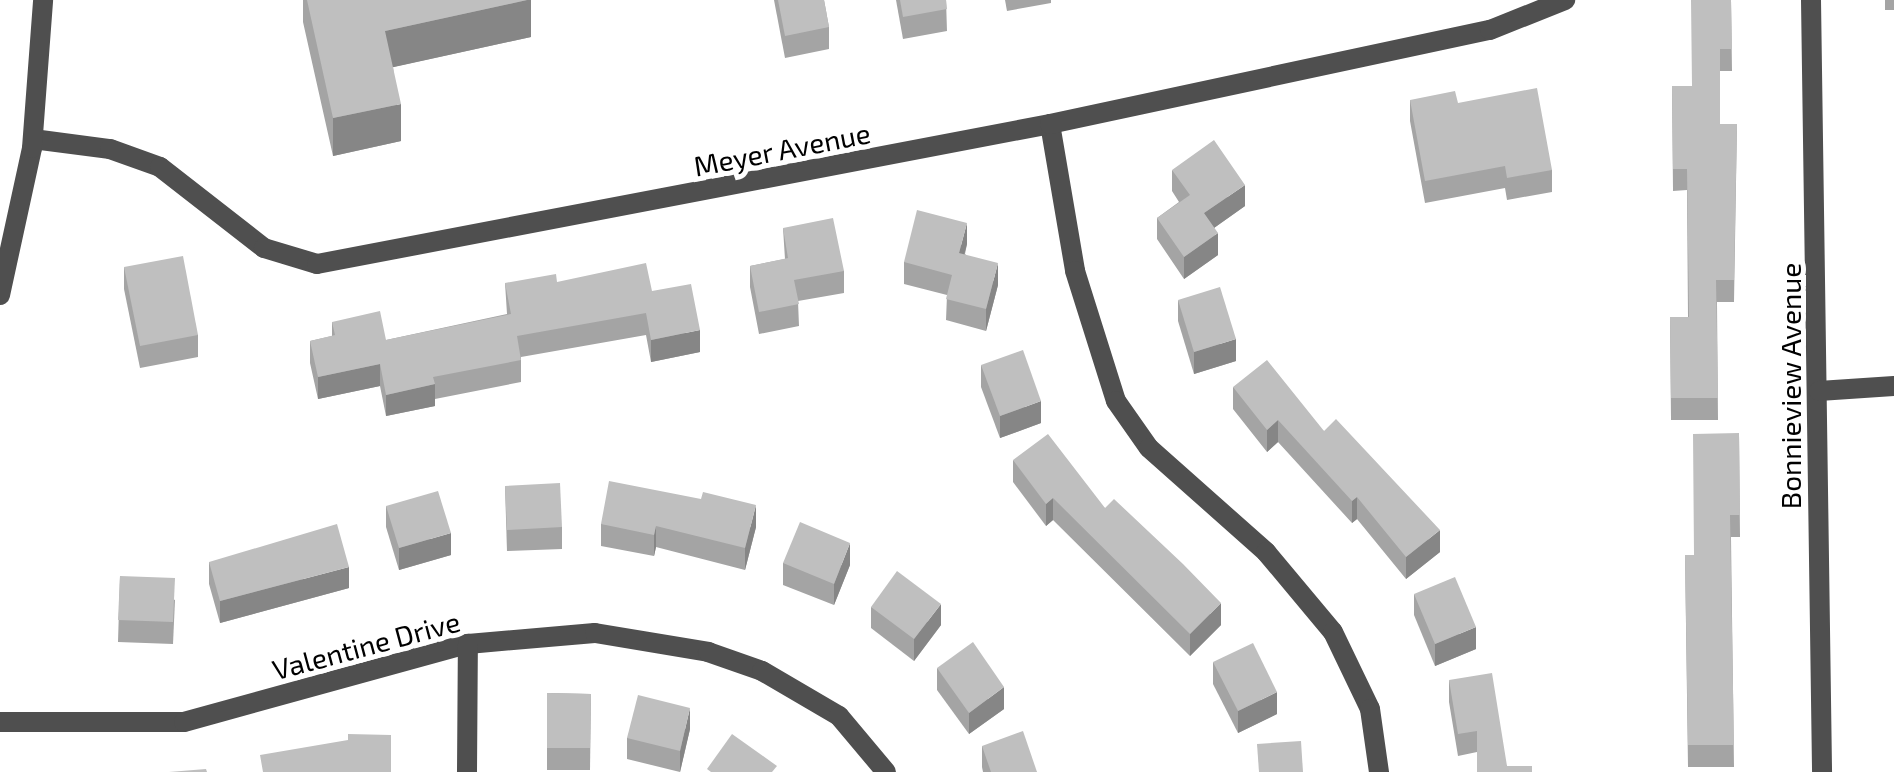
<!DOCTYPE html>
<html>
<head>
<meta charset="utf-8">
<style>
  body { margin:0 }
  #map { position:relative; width:1894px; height:772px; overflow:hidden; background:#fff; font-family:"Exo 2",sans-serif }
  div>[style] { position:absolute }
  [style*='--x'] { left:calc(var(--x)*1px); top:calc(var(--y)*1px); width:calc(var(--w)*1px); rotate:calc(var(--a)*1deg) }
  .minor>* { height:20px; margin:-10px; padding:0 10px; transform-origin:10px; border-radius:10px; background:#4f4f4f }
  .tertiary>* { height:20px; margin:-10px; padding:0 10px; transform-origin:10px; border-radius:10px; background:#4f4f4f }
  .wall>* { inset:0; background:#a4a4a4 }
  .shaded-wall>* { inset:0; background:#868686 }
  .building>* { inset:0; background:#bfbfbf }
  span { translate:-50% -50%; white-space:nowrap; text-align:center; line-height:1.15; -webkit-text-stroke:10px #fff; paint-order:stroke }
  .street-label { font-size:28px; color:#000 }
</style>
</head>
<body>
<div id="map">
  <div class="minor">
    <div style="--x:1811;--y:0;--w:772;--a:89.18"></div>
    <div style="--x:1050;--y:124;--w:149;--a:80.3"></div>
    <div style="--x:1075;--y:271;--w:136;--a:72.5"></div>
    <div style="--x:1116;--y:401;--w:57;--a:54.9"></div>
    <div style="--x:1149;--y:448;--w:157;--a:41.6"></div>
    <div style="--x:1266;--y:552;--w:104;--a:50.1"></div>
    <div style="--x:1333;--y:632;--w:85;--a:64.3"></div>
    <div style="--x:1370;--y:709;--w:64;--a:81.9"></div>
    <div style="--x:33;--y:139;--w:78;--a:7.4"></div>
    <div style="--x:110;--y:149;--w:53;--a:19.8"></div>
    <div style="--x:160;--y:167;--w:132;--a:37.9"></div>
    <div style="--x:264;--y:248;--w:55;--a:16.8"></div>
    <div style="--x:317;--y:264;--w:746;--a:-10.81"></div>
    <div style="--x:1050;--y:124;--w:450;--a:-12.1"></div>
    <div style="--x:1490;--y:30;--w:81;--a:-21.8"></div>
    <div style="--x:1819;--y:391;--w:75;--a:-3.8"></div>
    <div style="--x:0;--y:722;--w:184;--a:0"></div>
    <div style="--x:184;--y:722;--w:295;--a:-15.4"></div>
    <div style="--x:468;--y:644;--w:127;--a:-5"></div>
    <div style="--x:595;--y:633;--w:115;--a:9.5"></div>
    <div style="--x:708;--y:652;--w:57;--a:19.4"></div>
    <div style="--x:762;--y:671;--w:89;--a:30.3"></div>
    <div style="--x:839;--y:716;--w:73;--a:50"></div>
    <div style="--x:467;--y:772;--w:128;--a:-89.6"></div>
  </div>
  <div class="tertiary">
    <div style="--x:0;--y:295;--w:150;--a:-77.7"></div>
    <div style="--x:32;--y:148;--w:148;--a:-85.7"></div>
  </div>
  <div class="wall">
    <div style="clip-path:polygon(303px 0,531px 0,531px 37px,393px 67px,401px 141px,333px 156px,303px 22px)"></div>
    <div style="clip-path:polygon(774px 0,824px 0,829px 27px,829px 49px,785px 58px)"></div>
    <div style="clip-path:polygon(896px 0,946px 0,947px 31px,903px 39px)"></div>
    <div style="clip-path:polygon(1005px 0,1051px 0,1051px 3px,1007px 11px)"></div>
    <div style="clip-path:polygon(1731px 0,1732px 71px,1720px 71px,1720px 124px,1737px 124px,1734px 302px,1717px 302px,1718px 420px,1671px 420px,1670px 317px,1688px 317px,1687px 190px,1673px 191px,1672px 86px,1692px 86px)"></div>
    <div style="clip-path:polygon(1885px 0,1894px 0,1894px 10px,1885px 10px)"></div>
    <div style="clip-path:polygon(1410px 100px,1458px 103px,1552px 170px,1552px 192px,1507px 200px,1505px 188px,1425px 203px,1410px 121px)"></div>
    <div style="clip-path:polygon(1172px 170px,1245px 206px,1214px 228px,1218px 255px,1184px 279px,1157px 239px,1157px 218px,1179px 202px,1172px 191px)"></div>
    <div style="clip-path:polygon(783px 228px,844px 271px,844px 293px,798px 301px,799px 326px,759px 334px,750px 287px,750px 266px,785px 259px)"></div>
    <div style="clip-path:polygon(967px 244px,965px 254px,998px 285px,986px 331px,946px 320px,947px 295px,904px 284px,904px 262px)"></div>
    <div style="clip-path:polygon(124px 267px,198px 335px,198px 357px,140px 368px,124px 289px)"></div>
    <div style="clip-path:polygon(557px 282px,652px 291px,700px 352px,651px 362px,646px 335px,521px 357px,521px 382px,435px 399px,435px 406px,386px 416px,380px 386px,318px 399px,310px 363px,310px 341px,332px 336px,332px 322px,386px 340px,507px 314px,505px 283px)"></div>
    <div style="clip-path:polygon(1178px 300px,1236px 361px,1194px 374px,1178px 321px)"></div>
    <div style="clip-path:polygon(981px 365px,1041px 423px,1000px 438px,981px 387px)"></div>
    <div style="clip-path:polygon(1233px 387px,1324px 431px,1440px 552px,1406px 579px,1357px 519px,1352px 523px,1278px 442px,1267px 452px,1233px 409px)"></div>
    <div style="clip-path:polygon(1739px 433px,1740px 537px,1731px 537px,1734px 767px,1688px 767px,1685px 555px,1694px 555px)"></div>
    <div style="clip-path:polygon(1013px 460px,1105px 508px,1221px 625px,1190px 656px,1053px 520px,1046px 526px,1013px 482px)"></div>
    <div style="clip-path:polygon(505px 486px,562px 527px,562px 549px,507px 551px)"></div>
    <div style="clip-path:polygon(386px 506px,451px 555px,399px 570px,386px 527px)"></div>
    <div style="clip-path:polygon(601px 524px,756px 527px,745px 570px,656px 547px,654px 556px,601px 546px)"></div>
    <div style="clip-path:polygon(209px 562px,349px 588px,220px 623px,209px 584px)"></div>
    <div style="clip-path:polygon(783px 563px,850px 565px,834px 605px,783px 585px)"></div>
    <div style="clip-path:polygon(120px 576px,175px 600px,173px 644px,118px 642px)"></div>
    <div style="clip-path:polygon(1414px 594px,1476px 649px,1435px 666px,1414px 615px)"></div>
    <div style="clip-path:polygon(871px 607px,941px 625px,914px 661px,871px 628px)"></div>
    <div style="clip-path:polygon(1213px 662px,1277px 714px,1238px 733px,1213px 684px)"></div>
    <div style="clip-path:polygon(937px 668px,1004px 709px,969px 734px,937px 690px)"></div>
    <div style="clip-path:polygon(1449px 680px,1507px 766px,1477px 772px,1477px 752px,1458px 756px,1449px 702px)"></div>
    <div style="clip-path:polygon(547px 693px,591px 694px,590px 770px,547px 770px)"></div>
    <div style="clip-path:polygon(690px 729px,680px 772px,627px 759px,627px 738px)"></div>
    <div style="clip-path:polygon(982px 746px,1037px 772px,983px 772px,982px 767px)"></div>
  </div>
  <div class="shaded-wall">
    <div style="clip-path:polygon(527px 0,531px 0,531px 37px,385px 69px,385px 31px)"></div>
    <div style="clip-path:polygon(401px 104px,401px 141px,333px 156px,333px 118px)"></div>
    <div style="clip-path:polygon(1245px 185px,1245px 206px,1204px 235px,1204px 213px)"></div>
    <div style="clip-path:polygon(967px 223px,967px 244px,959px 274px,959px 253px)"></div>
    <div style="clip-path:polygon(1218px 233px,1218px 255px,1184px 279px,1184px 257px)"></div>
    <div style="clip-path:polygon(998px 263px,998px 285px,986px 331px,986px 309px)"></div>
    <div style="clip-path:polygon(700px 330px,700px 352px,651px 362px,651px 340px)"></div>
    <div style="clip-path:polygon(1236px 339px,1236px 361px,1194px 374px,1194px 352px)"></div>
    <div style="clip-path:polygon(380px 364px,380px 386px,318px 399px,318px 377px)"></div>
    <div style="clip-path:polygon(435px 384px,435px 406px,386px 416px,386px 395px)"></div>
    <div style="clip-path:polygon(1041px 401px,1041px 423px,1000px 438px,1000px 416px)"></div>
    <div style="clip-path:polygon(1278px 420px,1278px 442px,1267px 452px,1267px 430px)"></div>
    <div style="clip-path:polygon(1357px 497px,1357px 519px,1352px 523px,1352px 501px)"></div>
    <div style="clip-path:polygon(1053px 498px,1053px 520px,1046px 526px,1046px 504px)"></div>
    <div style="clip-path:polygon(756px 505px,756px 527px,745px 570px,745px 548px)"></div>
    <div style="clip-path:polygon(656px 526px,656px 547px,654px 556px,654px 535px)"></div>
    <div style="clip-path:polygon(1440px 530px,1440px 552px,1406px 579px,1406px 557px)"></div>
    <div style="clip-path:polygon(451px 533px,451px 555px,399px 570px,399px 548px)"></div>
    <div style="clip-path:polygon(850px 543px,850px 565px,834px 605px,834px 584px)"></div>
    <div style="clip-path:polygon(349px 567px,349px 588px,220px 623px,220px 601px)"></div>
    <div style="clip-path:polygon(1221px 603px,1221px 625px,1190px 656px,1190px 634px)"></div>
    <div style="clip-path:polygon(941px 604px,941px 625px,914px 661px,914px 639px)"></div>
    <div style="clip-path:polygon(1476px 627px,1476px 649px,1435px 666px,1435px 644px)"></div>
    <div style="clip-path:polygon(1004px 687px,1004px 709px,969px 734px,969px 713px)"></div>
    <div style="clip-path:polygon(1277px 692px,1277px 714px,1238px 733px,1238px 711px)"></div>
    <div style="clip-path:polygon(690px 708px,690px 729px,680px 772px,680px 751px)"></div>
  </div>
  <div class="building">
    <div style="clip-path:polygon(307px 0,527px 0,385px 31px,401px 104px,333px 118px)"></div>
    <div style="clip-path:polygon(778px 0,824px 0,829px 27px,785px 36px)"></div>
    <div style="clip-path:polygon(900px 0,946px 0,947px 9px,903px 17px)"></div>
    <div style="clip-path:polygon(1691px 0,1731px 0,1732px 49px,1720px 49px,1720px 124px,1737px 124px,1734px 280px,1716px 280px,1718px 398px,1671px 398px,1670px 317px,1689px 317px,1687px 169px,1673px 169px,1672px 86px,1692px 86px)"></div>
    <div style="clip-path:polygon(1537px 88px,1552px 170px,1507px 178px,1505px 166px,1425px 181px,1410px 100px,1455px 91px,1458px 103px)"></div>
    <div style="clip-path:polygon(1214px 140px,1245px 185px,1204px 213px,1218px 233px,1184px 257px,1157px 218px,1190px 195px,1172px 170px)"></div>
    <div style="clip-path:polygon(917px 210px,967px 223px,959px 253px,998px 263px,986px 309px,946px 299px,952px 275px,904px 262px)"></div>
    <div style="clip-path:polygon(833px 218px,844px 271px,794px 280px,799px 304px,759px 312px,750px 266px,788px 258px,783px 228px)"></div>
    <div style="clip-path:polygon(183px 256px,198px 335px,140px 346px,124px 267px)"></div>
    <div style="clip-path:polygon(646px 263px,652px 291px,691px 284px,700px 330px,651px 340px,646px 313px,517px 336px,521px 360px,433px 377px,435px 384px,386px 395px,380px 364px,318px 377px,310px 341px,335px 335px,332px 322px,380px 311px,386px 340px,511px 314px,505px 283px,556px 274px,557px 282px)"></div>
    <div style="clip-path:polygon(1220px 287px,1236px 339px,1194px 352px,1178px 300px)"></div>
    <div style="clip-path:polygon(1023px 350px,1041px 401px,1000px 416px,981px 365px)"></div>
    <div style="clip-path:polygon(1267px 360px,1324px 431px,1336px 419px,1440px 530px,1406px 557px,1357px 497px,1352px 501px,1278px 420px,1267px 430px,1233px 387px)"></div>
    <div style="clip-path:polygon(1739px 433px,1740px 515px,1730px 515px,1734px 745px,1688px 745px,1685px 555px,1694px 555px,1693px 434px)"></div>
    <div style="clip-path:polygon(1048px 434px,1105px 508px,1114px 499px,1183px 564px,1221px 603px,1190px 634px,1053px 498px,1046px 504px,1013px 460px)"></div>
    <div style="clip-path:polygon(609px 481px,701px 499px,703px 492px,756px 505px,745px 548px,656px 526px,654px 535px,601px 524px)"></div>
    <div style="clip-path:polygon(560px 483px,562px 527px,507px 530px,505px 486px)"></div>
    <div style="clip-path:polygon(438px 491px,451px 533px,399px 548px,386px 506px)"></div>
    <div style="clip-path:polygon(800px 522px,850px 543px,834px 584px,783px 563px)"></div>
    <div style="clip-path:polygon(337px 524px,349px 567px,220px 601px,209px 562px)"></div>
    <div style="clip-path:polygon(897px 571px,941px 604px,914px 639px,871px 607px)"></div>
    <div style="clip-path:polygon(120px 576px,175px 578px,173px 622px,118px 620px)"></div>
    <div style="clip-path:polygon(1455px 577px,1476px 627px,1435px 644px,1414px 594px)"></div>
    <div style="clip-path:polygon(973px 642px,1004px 687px,969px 713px,937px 668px)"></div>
    <div style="clip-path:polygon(1253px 643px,1277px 692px,1238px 711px,1213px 662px)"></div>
    <div style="clip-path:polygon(1492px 673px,1507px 766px,1532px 766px,1532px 772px,1477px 772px,1477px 731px,1458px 734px,1449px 680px)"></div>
    <div style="clip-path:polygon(547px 693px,591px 694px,590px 748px,547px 748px)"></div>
    <div style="clip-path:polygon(638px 695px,690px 708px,680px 751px,627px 738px)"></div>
    <div style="clip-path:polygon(1023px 731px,1037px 772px,991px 772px,982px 746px)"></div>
    <div style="clip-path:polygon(348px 734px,391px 735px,391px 772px,263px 772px,260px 755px,348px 740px)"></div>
    <div style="clip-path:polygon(732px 734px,777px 766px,772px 772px,711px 772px,707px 769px)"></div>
    <div style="clip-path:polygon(1301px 741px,1303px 772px,1259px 772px,1257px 744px)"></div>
    <div style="clip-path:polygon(206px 769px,207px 772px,169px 772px)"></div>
  </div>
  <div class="street-label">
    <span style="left:782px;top:149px;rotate:-11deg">Meyer Avenue</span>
    <span style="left:1790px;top:386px;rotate:-90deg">Bonnieview Avenue</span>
    <span style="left:366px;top:645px;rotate:-15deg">Valentine Drive</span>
  </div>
</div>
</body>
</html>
